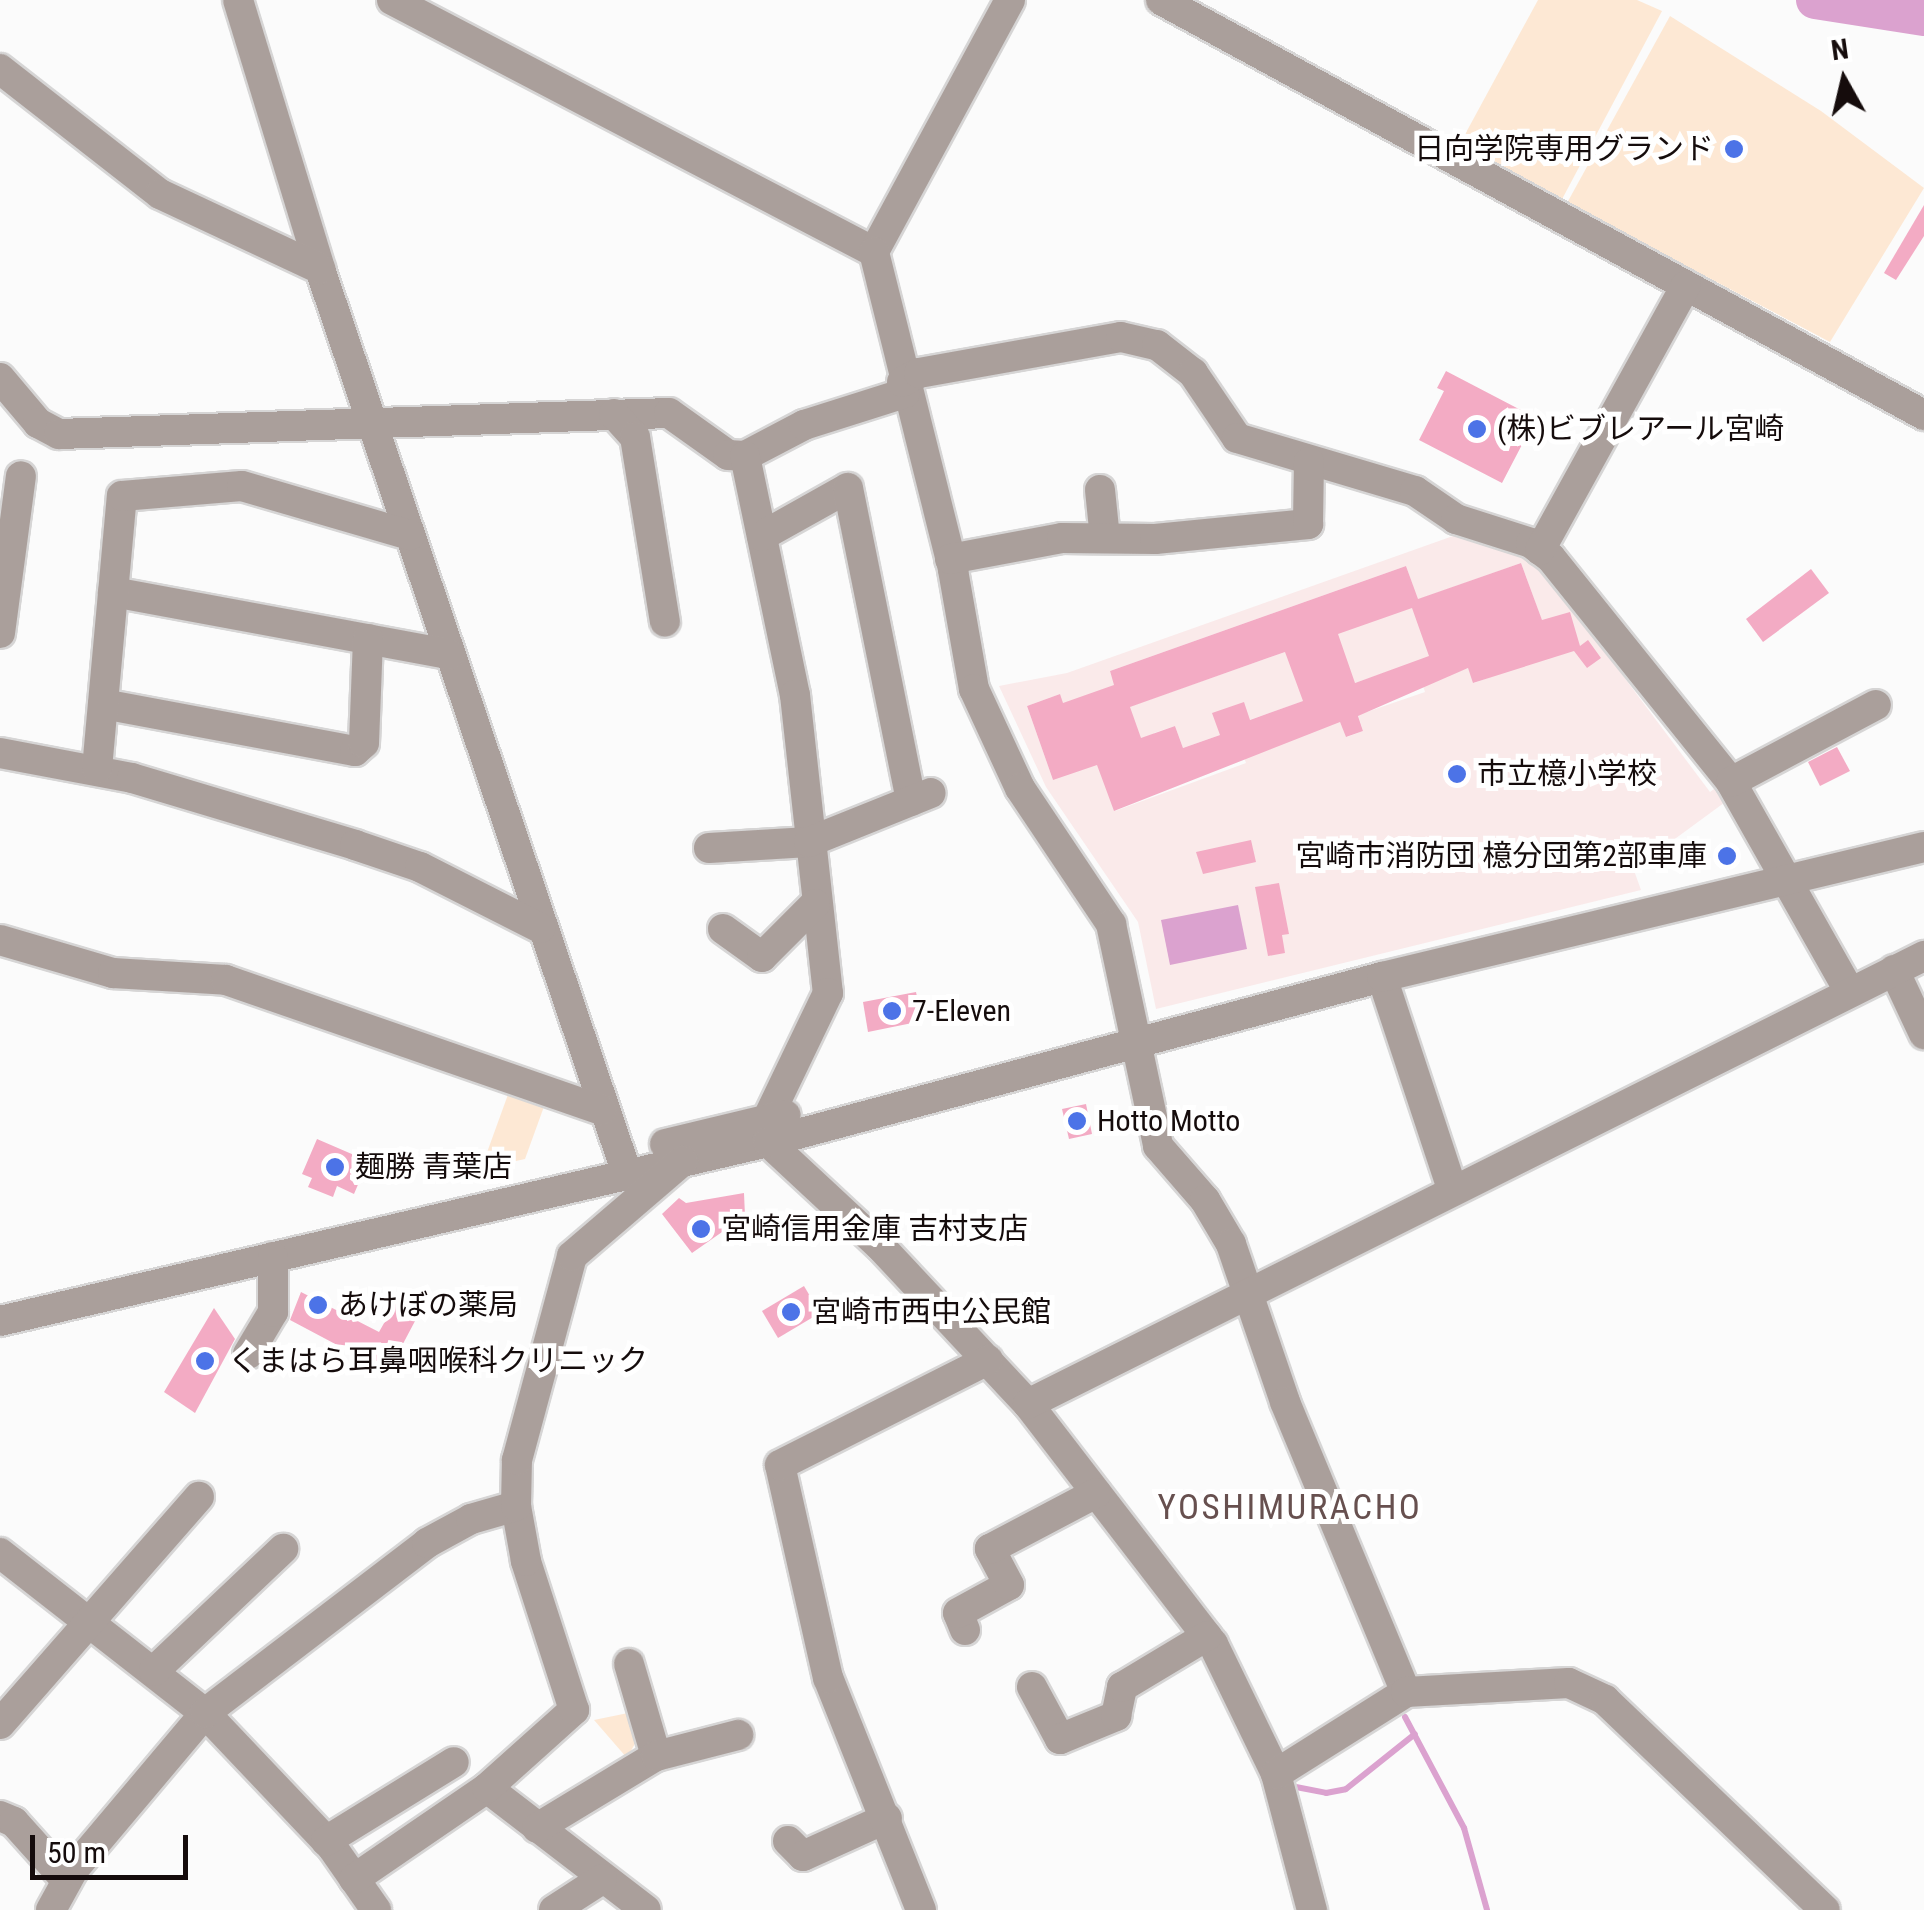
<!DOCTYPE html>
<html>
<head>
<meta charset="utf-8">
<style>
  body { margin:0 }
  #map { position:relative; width:1924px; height:1910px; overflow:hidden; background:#fbfbfb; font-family:"Roboto Condensed","Noto Sans JP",sans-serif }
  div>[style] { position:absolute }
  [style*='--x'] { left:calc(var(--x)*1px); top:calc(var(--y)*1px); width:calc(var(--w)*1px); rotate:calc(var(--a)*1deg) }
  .built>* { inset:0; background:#faeaea }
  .green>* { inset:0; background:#fde8d4 }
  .water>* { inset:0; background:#dba2cf }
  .stream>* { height:6px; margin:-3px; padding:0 3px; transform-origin:3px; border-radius:3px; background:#dba2cf }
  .river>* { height:38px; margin:-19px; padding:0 19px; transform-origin:19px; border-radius:19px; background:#dba2cf }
  .building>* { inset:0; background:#f3abc4 }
  .roads { filter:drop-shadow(2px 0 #d6d5d5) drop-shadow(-2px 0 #d6d5d5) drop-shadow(0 2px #d6d5d5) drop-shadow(0 -2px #d6d5d5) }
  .minor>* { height:30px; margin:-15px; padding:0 15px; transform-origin:15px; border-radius:15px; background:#aa9f9b }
  .dots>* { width:28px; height:28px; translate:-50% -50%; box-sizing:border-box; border:5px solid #fff; border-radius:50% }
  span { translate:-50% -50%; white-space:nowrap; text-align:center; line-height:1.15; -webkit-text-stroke:10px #fff; paint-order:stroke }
  .poi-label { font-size:30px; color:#150c0c }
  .right { translate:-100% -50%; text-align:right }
  .left { translate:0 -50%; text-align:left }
  .quarter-label { font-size:35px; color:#67504f; letter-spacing:2.5px }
  .north { position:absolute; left:1794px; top:30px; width:100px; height:100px; -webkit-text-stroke:8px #fff; paint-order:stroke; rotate:352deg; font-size:28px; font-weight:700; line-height:40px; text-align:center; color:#150c0c }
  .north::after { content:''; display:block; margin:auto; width:35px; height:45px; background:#150c0c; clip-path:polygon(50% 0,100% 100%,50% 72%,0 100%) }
  .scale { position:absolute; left:30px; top:1835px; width:158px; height:45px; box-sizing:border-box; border:5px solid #150c0c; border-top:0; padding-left:12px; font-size:30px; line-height:35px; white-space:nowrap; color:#150c0c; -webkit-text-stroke:8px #fff; paint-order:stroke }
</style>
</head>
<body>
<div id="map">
  <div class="built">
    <div style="clip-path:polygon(evenodd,1453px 536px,1534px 557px,1710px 792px,1718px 786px,1728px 800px,1657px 852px,1631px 862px,1641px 890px,1156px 1009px,1138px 922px,1046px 787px,999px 686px,1067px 673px,1453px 536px,1521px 563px,1549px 640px,1532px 662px,1474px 683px,1468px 668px,1438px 679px,1411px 602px,1521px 563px,1453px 536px,1406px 566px,1413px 586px,1392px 594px,1398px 612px,1123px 709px,1110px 671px,1406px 566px,1453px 536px,1415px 662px,1425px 692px,1358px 715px,1363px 731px,1347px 737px,1340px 722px,1238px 724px,1415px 662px,1453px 536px,1060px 694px,1053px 780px,1027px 706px,1060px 694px,1453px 536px,1175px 726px,1183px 748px,1234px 730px,1246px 763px,1115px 811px,1161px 756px,1154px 733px,1175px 726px)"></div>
  </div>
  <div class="green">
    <div style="clip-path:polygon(1538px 0,1637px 0,1662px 11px,1560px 203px,1456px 151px)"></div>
    <div style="clip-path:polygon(1670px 16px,1821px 111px,1924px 188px,1830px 342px,1567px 203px)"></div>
    <div style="clip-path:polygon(510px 1089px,546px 1101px,525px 1159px,481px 1169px)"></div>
    <div style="clip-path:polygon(628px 1713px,637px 1740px,627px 1758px,594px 1720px)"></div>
  </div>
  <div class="water">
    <div style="clip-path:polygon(1238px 905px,1247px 949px,1170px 965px,1161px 920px)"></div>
  </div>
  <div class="stream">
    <div style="--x:1405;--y:1717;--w:126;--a:62"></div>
    <div style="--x:1464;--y:1828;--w:85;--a:74.3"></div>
    <div style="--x:1296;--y:1787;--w:31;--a:11"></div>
    <div style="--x:1326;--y:1793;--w:20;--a:-11"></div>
    <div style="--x:1346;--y:1789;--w:88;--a:-38.6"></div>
  </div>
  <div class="river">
    <div style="--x:1815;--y:0;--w:110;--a:8.9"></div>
  </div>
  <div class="building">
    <div style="clip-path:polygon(1924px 205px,1924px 236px,1896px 280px,1884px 273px)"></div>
    <div style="clip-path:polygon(1446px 371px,1536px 418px,1502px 483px,1419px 440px,1444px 391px,1437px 388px)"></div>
    <div style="clip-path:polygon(evenodd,1521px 563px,1542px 620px,1570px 612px,1580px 646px,1588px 640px,1601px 658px,1587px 668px,1574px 651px,1473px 683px,1468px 668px,1358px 716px,1363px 731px,1346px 737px,1340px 722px,1114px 811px,1097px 765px,1053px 780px,1027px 706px,1060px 694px,1063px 703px,1114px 685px,1110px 671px,1406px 566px,1418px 599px,1521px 563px,1412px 608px,1429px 656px,1355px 683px,1338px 634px,1412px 608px,1521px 563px,1285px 652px,1303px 701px,1250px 720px,1244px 702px,1212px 713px,1220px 735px,1183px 748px,1175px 726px,1141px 738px,1130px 707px,1285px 652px)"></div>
    <div style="clip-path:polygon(1811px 569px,1829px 593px,1763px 642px,1746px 619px)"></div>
    <div style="clip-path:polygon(1837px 747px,1850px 771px,1820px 786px,1808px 762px)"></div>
    <div style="clip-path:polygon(1251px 840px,1256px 862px,1203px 874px,1196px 852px)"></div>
    <div style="clip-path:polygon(1279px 883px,1289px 934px,1282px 935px,1285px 953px,1268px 956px,1255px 887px)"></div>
    <div style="clip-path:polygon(916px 992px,922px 1021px,868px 1032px,863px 1002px)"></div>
    <div style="clip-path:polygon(1086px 1104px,1092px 1134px,1069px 1139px,1062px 1109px)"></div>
    <div style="clip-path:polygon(317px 1139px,368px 1161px,354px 1194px,337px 1186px,333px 1197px,308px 1187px,312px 1178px,302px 1174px)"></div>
    <div style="clip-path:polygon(744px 1193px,745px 1216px,692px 1253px,662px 1214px,679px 1198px,686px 1203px)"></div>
    <div style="clip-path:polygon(804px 1286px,820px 1313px,778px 1338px,762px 1311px)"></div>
    <div style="clip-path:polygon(301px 1292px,379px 1332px,400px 1295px,423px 1306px,388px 1372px,290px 1320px)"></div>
    <div style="clip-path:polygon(214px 1308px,235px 1339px,195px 1413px,164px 1392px)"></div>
  </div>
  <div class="roads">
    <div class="minor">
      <div style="--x:238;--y:0;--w:281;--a:73"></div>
      <div style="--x:320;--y:269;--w:956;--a:71.26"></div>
      <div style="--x:392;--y:0;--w:544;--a:27.6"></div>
      <div style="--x:1010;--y:0;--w:286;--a:118.4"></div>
      <div style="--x:874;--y:252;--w:328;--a:76"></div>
      <div style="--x:953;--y:570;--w:121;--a:80"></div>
      <div style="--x:974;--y:689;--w:109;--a:65.1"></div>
      <div style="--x:1020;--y:788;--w:164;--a:56.2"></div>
      <div style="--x:1111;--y:924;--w:227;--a:78"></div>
      <div style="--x:1158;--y:1146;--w:72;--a:49"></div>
      <div style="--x:1205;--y:1200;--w:51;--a:59.4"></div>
      <div style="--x:1231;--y:1244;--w:167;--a:71.1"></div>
      <div style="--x:1285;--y:1402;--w:314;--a:67.4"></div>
      <div style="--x:1161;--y:0;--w:869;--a:28.54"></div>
      <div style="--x:0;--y:69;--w:203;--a:38"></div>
      <div style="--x:160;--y:194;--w:177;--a:25.1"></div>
      <div style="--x:0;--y:378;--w:59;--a:49.8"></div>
      <div style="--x:38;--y:423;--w:24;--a:28"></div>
      <div style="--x:59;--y:434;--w:610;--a:-1.97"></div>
      <div style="--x:669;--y:413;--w:72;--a:35.4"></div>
      <div style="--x:728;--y:455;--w:17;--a:3"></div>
      <div style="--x:745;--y:456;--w:67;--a:-27.7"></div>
      <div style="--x:804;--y:425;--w:106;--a:-17.6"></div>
      <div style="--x:902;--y:382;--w:19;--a:-28"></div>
      <div style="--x:919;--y:373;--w:205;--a:-10.1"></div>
      <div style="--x:1121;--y:337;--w:37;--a:13"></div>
      <div style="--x:1157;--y:345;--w:46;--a:37.9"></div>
      <div style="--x:1193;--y:373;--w:78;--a:55.9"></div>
      <div style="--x:1237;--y:438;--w:186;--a:16.6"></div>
      <div style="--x:1415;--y:491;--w:50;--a:34.3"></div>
      <div style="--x:1456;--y:519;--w:79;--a:17.7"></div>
      <div style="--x:1531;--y:543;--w:25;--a:37"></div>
      <div style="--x:1551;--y:558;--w:287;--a:51.2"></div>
      <div style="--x:1731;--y:782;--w:241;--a:60.5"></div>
      <div style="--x:614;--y:414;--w:31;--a:48"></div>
      <div style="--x:635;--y:437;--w:187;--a:80.8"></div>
      <div style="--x:745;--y:456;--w:244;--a:78.2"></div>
      <div style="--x:795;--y:695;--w:300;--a:83.7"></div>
      <div style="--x:828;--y:993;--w:141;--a:115.7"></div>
      <div style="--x:767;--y:1120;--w:22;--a:87"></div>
      <div style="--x:768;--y:1142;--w:154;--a:42.9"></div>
      <div style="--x:881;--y:1247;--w:215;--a:46.9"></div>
      <div style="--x:1028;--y:1404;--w:303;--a:52.4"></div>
      <div style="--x:1213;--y:1644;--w:144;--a:64.1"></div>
      <div style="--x:1276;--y:1774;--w:141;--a:75.2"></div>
      <div style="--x:1100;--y:490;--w:48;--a:84.1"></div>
      <div style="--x:762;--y:536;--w:98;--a:-29.2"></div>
      <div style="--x:848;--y:488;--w:319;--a:78.6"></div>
      <div style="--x:1540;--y:550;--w:302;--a:-61.1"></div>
      <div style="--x:950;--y:559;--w:114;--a:-10.6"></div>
      <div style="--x:1062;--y:538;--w:93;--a:0.6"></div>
      <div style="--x:1155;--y:539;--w:154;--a:-5.6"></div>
      <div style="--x:1308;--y:524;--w:62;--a:-89.1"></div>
      <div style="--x:113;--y:592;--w:342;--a:10.5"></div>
      <div style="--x:0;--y:633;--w:158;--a:-82.4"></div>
      <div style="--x:103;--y:704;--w:256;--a:10.6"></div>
      <div style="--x:355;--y:751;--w:12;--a:-42"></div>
      <div style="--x:364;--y:743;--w:104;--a:-87.8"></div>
      <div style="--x:0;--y:753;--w:134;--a:10.7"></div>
      <div style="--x:132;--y:778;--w:233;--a:16.7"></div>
      <div style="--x:355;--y:845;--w:69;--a:18.7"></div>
      <div style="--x:420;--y:867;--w:135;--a:26.9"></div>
      <div style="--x:97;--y:769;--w:274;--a:-84.8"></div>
      <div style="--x:122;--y:496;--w:120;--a:-4.8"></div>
      <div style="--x:242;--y:486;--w:175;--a:16.3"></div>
      <div style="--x:1731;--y:782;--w:164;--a:-28"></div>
      <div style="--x:709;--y:848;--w:100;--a:-3.4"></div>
      <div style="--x:809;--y:842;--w:131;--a:-21.9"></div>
      <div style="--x:723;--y:929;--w:48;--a:35.7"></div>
      <div style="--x:762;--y:957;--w:75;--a:-45"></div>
      <div style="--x:0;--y:940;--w:118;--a:16.3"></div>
      <div style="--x:113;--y:973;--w:113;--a:3.5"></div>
      <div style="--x:226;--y:980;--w:397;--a:19.1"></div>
      <div style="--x:1894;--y:970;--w:71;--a:64.9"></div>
      <div style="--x:1382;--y:977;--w:223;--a:71.7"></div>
      <div style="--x:665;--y:1144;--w:124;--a:-13.5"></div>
      <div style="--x:0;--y:1321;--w:789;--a:-13.12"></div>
      <div style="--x:768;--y:1142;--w:636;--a:-15.04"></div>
      <div style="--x:1382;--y:977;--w:557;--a:-13.49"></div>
      <div style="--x:248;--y:1354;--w:49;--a:-59.2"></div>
      <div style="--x:273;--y:1312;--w:55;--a:-90"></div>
      <div style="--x:1028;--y:1404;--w:1002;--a:-26.57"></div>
      <div style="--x:0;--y:1553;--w:260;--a:38"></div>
      <div style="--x:205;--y:1713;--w:185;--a:46.5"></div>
      <div style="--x:332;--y:1847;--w:77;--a:55.1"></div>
      <div style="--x:965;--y:1630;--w:18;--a:-112"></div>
      <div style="--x:958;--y:1613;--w:58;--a:-28.8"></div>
      <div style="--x:1009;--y:1585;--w:41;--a:-117.8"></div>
      <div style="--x:990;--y:1549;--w:120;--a:-27.8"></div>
      <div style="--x:629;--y:1664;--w:96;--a:73.6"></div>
      <div style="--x:154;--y:1671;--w:178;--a:-43.4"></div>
      <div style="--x:1032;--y:1687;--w:59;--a:61.7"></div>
      <div style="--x:1060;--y:1739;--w:61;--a:-22.3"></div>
      <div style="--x:1116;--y:1716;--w:30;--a:-78"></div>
      <div style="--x:1122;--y:1687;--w:99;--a:-31"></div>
      <div style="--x:0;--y:1724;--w:302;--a:-48.8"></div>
      <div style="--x:1276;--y:1774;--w:154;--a:-32.2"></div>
      <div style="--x:1406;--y:1692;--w:163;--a:-3.2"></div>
      <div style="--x:1569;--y:1683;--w:40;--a:25"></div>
      <div style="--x:1605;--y:1700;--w:304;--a:43.7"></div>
      <div style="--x:487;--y:1788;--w:200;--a:37.5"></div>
      <div style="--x:0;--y:1816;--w:15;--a:23"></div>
      <div style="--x:14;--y:1822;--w:79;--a:48.1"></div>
      <div style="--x:537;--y:1828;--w:139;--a:-31.2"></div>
      <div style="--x:656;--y:1756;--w:85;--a:-14.4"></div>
      <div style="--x:326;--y:1841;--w:150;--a:-31.7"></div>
      <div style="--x:788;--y:1841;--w:21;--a:45"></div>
      <div style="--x:803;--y:1856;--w:92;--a:-24.3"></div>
      <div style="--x:354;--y:1879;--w:161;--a:-34.4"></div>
      <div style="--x:487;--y:1788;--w:117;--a:-41.9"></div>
      <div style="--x:574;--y:1710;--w:157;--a:-107.9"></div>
      <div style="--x:526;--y:1561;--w:56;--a:-100.3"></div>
      <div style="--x:51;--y:1910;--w:46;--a:-61.2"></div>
      <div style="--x:73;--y:1870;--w:205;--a:-49.9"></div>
      <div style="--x:205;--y:1713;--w:280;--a:-37.4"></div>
      <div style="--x:427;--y:1543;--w:50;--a:-28.6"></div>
      <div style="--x:471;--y:1519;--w:47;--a:-16.1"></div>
      <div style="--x:516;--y:1506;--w:46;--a:-88.8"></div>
      <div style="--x:517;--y:1460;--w:211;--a:-74.9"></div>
      <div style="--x:572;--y:1256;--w:146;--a:-40.6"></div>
      <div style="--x:554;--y:1910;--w:57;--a:-32.9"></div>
      <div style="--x:921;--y:1910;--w:250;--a:-111.8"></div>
      <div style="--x:828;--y:1678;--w:218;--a:-102.7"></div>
      <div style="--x:780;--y:1465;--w:233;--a:-26.8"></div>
    </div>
  </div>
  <div class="dots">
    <div style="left:1734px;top:149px;background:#4c73e7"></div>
    <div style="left:1477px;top:429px;background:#4c73e7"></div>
    <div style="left:1457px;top:774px;background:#4c73e7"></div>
    <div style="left:1727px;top:856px;background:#4c73e7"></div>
    <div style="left:892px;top:1011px;background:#4c73e7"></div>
    <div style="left:1077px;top:1121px;background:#4c73e7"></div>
    <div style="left:335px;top:1167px;background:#4c73e7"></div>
    <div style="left:701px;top:1229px;background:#4c73e7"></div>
    <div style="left:318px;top:1305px;background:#4c73e7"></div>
    <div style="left:791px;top:1312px;background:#4c73e7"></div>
    <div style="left:205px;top:1361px;background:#4c73e7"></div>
  </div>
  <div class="poi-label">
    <span class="right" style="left:1714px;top:149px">日向学院専用グランド</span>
    <span class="left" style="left:1497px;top:429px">(株)ビブレアール宮崎</span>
    <span class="left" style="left:1477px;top:774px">市立檍小学校</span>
    <span class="right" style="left:1707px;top:856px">宮崎市消防団 檍分団第2部車庫</span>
    <span class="left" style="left:912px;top:1011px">7-Eleven</span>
    <span class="left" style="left:1097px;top:1121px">Hotto Motto</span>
    <span class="left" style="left:355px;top:1167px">麺勝 青葉店</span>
    <span class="left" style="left:721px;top:1229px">宮崎信用金庫 吉村支店</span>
    <span class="left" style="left:338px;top:1305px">あけぼの薬局</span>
    <span class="left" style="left:811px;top:1312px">宮崎市西中公民館</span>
    <span class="left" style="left:228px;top:1361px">くまはら耳鼻咽喉科クリニック</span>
  </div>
  <div class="quarter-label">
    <span style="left:1290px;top:1508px">YOSHIMURACHO</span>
  </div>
  <div class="north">N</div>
  <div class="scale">50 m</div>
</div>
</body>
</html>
